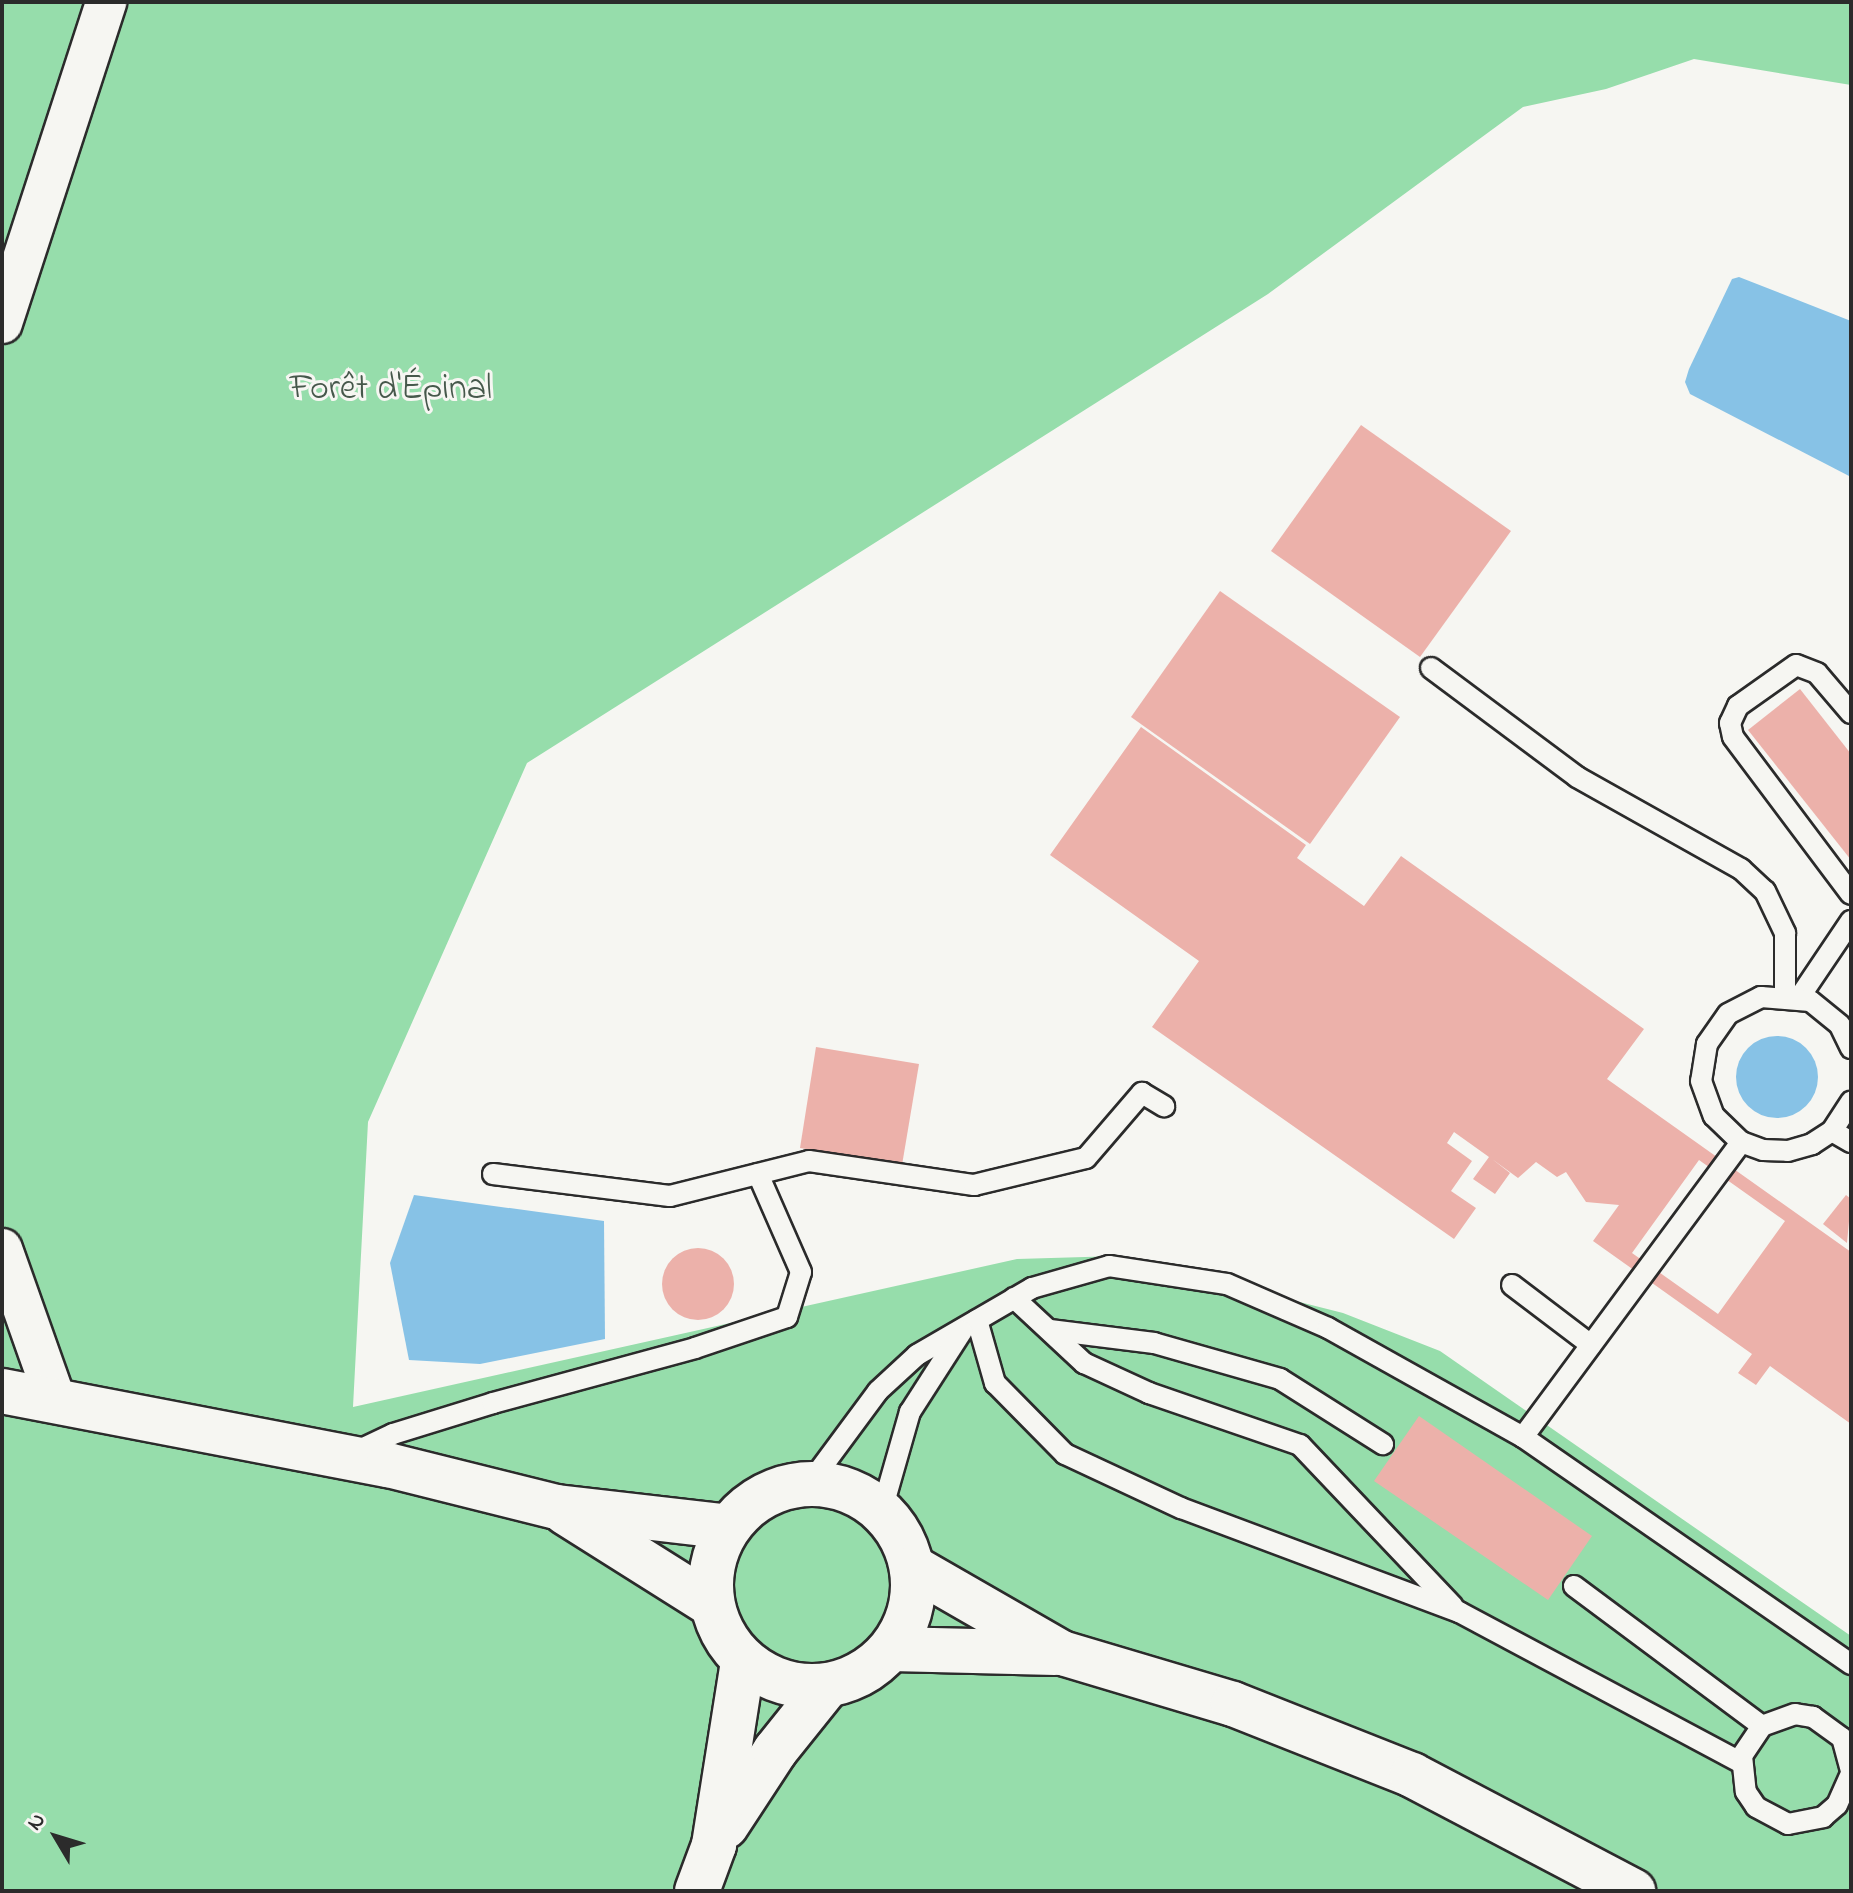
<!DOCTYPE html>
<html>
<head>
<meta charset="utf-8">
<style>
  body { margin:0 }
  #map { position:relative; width:1853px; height:1893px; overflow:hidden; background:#f6f6f2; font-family:"Indie Flower",sans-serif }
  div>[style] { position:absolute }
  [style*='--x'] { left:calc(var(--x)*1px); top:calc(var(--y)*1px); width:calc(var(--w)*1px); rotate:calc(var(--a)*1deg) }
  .green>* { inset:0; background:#96ddab }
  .water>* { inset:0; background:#87c2e6 }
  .round { border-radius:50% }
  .building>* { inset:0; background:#ecb1aa }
  .roads { filter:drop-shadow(2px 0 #2b2b2b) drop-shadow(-2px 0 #2b2b2b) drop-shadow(0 2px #2b2b2b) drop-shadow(0 -2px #2b2b2b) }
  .service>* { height:20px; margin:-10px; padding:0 10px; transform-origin:10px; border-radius:10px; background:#f6f6f2 }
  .minor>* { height:40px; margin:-20px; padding:0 20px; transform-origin:20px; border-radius:20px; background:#f6f6f2 }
  .secondary>* { height:44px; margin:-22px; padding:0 22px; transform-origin:22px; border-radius:22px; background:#f6f6f2 }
  .primary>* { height:44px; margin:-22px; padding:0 22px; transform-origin:22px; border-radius:22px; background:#f6f6f2 }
  .primary>.ring { margin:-22px; padding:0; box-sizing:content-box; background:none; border:44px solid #f6f6f2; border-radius:50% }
  span { translate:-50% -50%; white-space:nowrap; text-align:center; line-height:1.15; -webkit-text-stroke:6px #f6f6f2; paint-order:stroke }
  .park-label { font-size:36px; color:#46584b }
  .frame { position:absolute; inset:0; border:4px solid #2b2b2b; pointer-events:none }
  .north { position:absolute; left:16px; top:1797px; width:80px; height:80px; -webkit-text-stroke:6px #f6f6f2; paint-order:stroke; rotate:308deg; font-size:22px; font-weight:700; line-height:32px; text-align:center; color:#2b2b2b }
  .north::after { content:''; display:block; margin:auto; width:28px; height:36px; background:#2b2b2b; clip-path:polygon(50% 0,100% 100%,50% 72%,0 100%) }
</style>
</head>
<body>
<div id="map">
  <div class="green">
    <div style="clip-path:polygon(2px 2px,1851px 2px,1851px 85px,1694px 59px,1606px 89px,1523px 107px,1268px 294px,527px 763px,368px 1122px,353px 1407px,1017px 1259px,1119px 1256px,1343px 1313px,1440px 1351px,1851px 1636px,1851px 1891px,2px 1891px)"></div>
  </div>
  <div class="water">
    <div style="clip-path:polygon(1739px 277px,1851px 321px,1851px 477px,1690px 394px,1685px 382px,1689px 369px,1732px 279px)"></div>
    <div class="round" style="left:1736px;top:1036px;width:82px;height:82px"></div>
    <div style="clip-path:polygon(414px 1195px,604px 1221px,605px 1339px,480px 1364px,409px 1360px,390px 1263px)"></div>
  </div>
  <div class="building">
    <div style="clip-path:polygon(1361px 425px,1511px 531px,1420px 657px,1271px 551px)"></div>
    <div style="clip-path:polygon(1220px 591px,1400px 717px,1310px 844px,1131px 717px)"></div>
    <div style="clip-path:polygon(1800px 689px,1851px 754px,1851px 860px,1748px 730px)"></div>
    <div style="clip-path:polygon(evenodd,1141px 727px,1306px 845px,1297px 858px,1364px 906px,1401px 856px,1644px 1029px,1607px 1079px,1851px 1252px,1851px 1424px,1770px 1366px,1756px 1385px,1738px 1373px,1752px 1354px,1593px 1241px,1619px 1205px,1586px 1202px,1566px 1172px,1557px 1177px,1536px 1162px,1518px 1178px,1492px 1159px,1510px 1173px,1495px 1194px,1473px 1179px,1489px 1157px,1454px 1132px,1447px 1143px,1472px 1161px,1451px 1191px,1476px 1208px,1454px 1239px,1152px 1027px,1199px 961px,1050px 855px,1141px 727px,1699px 1160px,1785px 1221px,1718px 1314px,1632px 1253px,1699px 1160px)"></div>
    <div style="clip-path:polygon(816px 1047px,919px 1064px,902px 1165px,800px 1148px)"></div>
    <div style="clip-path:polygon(1846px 1195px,1851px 1199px,1847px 1243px,1823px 1224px)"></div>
    <div class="round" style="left:662px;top:1248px;width:72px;height:72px"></div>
    <div style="clip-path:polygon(1419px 1416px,1592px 1536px,1548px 1600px,1374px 1481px)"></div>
  </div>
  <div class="roads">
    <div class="service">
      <div style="--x:1431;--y:668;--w:182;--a:36.7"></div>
      <div style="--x:1577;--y:777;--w:188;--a:29.3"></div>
      <div style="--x:1741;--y:869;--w:33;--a:43"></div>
      <div style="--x:1765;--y:891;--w:47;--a:64.5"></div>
      <div style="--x:1785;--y:933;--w:64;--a:90"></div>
      <div style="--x:1851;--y:713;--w:52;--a:-130.4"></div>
      <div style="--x:1817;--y:673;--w:22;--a:-159"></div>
      <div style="--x:1796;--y:665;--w:71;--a:144.7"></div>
      <div style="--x:1738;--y:706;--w:19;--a:115"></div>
      <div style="--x:1730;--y:723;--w:14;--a:78"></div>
      <div style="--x:1733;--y:737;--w:196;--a:53.1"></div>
      <div style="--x:1799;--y:998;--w:93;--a:-56"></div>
      <div style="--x:1851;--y:1048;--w:25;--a:-116"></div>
      <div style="--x:1840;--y:1025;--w:38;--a:-141"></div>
      <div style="--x:1810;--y:1001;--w:49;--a:-175.3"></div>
      <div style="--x:1761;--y:997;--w:37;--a:153"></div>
      <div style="--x:1728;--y:1014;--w:37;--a:125"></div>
      <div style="--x:1707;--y:1044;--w:37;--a:99"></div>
      <div style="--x:1701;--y:1081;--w:37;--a:70"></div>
      <div style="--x:1714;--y:1116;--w:37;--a:44"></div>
      <div style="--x:1741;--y:1142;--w:23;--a:20"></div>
      <div style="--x:1763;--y:1150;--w:25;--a:2"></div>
      <div style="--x:1788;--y:1151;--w:25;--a:-16"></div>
      <div style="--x:1812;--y:1144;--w:24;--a:-33"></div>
      <div style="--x:1832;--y:1131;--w:35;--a:-57"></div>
      <div style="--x:1832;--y:1131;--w:22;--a:30"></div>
      <div style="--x:493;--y:1174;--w:178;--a:7.1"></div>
      <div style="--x:670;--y:1196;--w:143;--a:-14.1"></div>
      <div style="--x:809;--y:1161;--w:167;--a:8.3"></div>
      <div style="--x:974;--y:1185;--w:115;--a:-13.6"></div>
      <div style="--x:1086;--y:1158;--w:86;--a:-49.3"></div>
      <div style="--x:1142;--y:1093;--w:26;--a:31"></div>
      <div style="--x:1512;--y:1285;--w:99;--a:37.2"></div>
      <div style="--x:1014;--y:1298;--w:96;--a:42.9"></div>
      <div style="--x:1084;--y:1363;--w:72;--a:24.8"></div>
      <div style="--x:1149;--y:1393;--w:160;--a:19"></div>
      <div style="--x:1300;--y:1445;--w:222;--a:46.5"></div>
      <div style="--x:977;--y:1320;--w:66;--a:74.1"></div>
      <div style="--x:995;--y:1383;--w:100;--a:45.4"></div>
      <div style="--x:1065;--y:1454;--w:128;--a:25"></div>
      <div style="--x:1181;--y:1508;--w:297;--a:20.5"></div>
      <div style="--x:1459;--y:1612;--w:321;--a:28.1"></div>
      <div style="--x:1050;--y:1330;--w:105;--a:7.1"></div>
      <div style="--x:1154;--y:1343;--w:131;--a:15.9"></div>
      <div style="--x:1280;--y:1379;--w:122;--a:32.3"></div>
      <div style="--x:1523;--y:1437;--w:367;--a:-53.5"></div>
      <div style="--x:355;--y:1452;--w:42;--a:-25.3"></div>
      <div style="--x:393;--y:1434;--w:105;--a:-17.2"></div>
      <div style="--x:493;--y:1403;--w:209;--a:-15.2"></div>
      <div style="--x:695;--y:1348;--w:97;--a:-18.6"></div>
      <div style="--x:787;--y:1317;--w:47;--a:-72.7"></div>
      <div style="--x:801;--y:1272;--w:107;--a:-113.7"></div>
      <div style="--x:810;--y:1483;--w:114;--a:-53.5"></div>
      <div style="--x:878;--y:1391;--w:53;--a:-42.7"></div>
      <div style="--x:917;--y:1355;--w:133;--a:-30.2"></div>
      <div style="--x:1032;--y:1288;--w:80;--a:-15.9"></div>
      <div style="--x:1109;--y:1266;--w:119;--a:8.7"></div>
      <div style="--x:1227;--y:1284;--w:110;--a:23.5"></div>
      <div style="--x:1328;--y:1328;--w:223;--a:29.2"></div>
      <div style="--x:1523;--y:1437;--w:399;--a:34.7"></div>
      <div style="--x:882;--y:1510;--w:102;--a:-74.1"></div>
      <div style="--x:910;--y:1412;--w:96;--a:-57.3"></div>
      <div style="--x:1574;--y:1586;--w:234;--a:36.7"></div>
      <div style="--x:1851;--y:1771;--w:34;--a:-105"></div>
      <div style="--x:1842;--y:1738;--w:36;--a:-144"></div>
      <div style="--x:1813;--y:1717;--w:18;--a:-171"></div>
      <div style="--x:1795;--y:1714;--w:35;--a:160"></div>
      <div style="--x:1762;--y:1726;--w:36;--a:124"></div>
      <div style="--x:1742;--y:1756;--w:36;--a:84"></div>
      <div style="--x:1746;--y:1792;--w:18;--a:56"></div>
      <div style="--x:1756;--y:1807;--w:36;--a:28"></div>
      <div style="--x:1788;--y:1824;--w:36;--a:-11"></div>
      <div style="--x:1823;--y:1817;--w:18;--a:-41"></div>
      <div style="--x:1837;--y:1805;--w:35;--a:-66"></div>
    </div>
    <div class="minor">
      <div style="--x:2;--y:323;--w:337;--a:-72"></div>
      <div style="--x:2;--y:1249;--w:159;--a:70.5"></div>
    </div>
    <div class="secondary">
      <div style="--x:2;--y:1391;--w:393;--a:10.9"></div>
      <div style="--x:388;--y:1465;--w:174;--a:14"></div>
      <div style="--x:557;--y:1507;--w:173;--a:6.6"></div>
      <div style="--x:566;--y:1513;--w:173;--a:32.2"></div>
    </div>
    <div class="primary">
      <div class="ring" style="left:711px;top:1484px;width:158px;height:158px"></div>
      <div style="--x:914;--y:1568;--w:171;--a:29.9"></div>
      <div style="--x:1062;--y:1653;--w:178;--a:16.6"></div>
      <div style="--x:1233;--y:1704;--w:193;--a:21.6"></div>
      <div style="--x:1412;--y:1775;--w:250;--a:27.7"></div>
      <div style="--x:892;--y:1649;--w:163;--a:1.4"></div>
      <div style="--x:726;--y:1826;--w:90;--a:-56.8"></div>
      <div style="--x:775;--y:1751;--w:83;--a:-51.3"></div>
      <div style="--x:697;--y:1891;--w:49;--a:-69.7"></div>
      <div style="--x:714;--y:1845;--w:186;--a:-81"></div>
    </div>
  </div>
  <div class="park-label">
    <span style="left:391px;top:390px">Forêt d'Épinal</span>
  </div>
  <div class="frame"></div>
  <div class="north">N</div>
</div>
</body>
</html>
